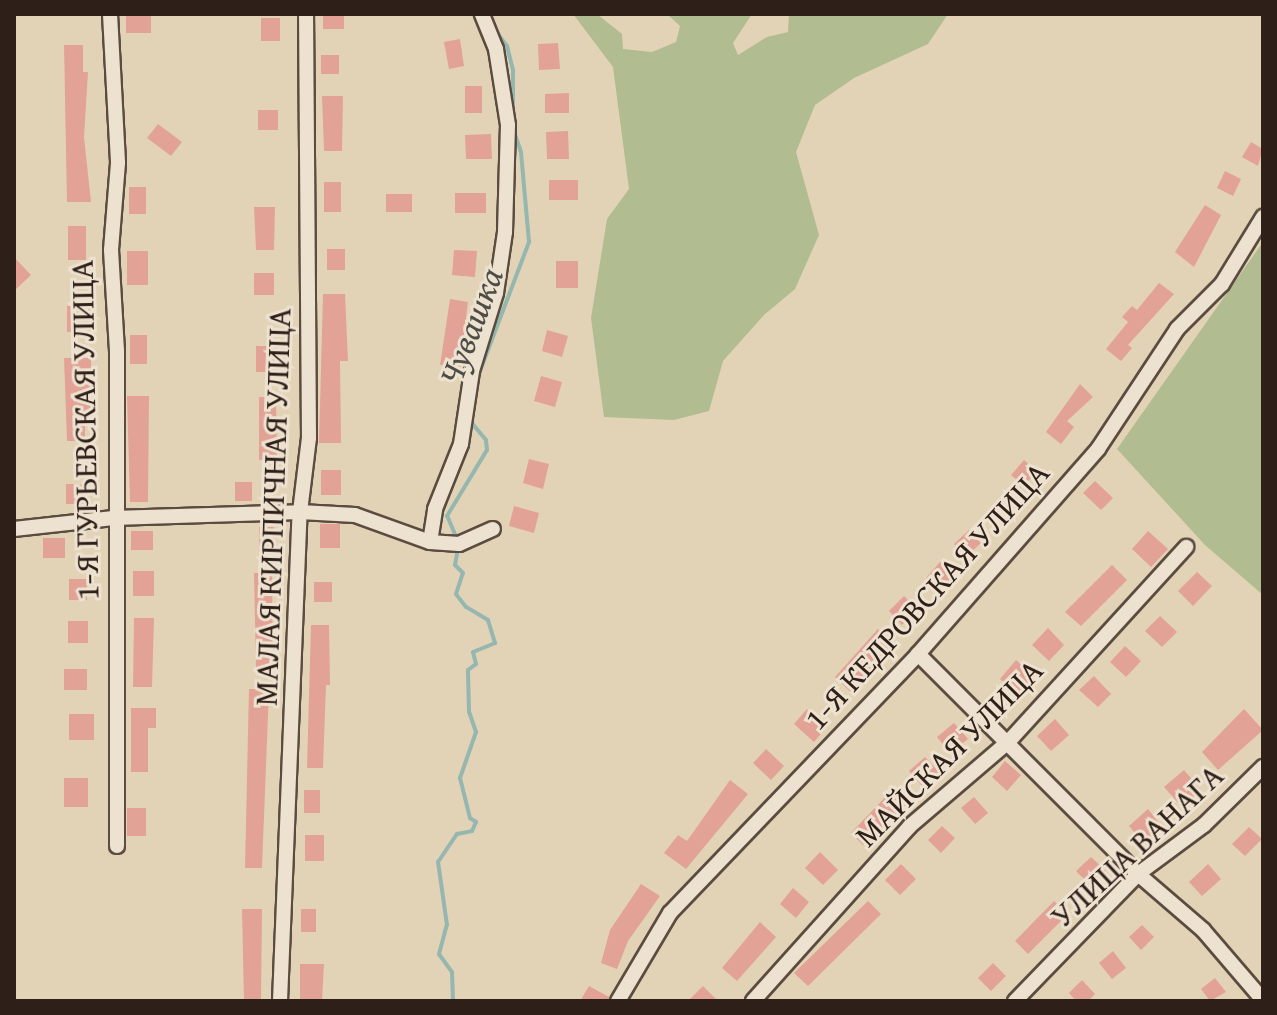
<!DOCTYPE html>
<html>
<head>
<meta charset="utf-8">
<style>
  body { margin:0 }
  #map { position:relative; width:1277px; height:1015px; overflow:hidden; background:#e3d3b6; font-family:"Gentium Book Plus",serif }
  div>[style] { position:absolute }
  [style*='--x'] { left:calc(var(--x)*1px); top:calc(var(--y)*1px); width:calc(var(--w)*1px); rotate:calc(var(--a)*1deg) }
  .green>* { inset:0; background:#b1bd90 }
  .stream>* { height:4px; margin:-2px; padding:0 2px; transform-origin:2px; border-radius:2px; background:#95b7b0 }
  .building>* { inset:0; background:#e2a295 }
  .roads { filter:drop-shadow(2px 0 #5b4c40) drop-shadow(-2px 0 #5b4c40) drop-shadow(0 2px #5b4c40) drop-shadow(0 -2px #5b4c40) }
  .minor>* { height:14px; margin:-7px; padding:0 7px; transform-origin:7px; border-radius:7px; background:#ede2d0 }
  span { translate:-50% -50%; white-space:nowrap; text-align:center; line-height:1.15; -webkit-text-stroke:6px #ede2d0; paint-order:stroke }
  .street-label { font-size:32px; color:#2e1f19 }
  .water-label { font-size:34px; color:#4d4d46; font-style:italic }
  .frame { position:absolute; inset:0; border:16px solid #2e1f19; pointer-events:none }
</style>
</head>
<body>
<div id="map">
  <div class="green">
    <div style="clip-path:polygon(573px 14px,597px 14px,622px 34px,623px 49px,652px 52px,676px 42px,680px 26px,667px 14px,752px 14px,733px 43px,738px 55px,767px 37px,788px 32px,789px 14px,948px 14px,928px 44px,854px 78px,815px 105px,796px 152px,819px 235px,795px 289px,764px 315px,723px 361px,709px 411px,674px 420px,604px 417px,591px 318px,607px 219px,629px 189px,613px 67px)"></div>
    <div style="clip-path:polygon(1263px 242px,1263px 595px,1205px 545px,1117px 449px)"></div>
  </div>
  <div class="stream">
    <div style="--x:494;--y:29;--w:21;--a:53"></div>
    <div style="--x:507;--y:46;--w:25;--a:76"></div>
    <div style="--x:513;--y:70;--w:45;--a:90"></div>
    <div style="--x:477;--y:379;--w:147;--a:-69.2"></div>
    <div style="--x:529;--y:242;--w:90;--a:-95.1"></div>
    <div style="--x:521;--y:152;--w:21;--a:-109"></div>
    <div style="--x:457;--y:539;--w:25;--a:-113"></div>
    <div style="--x:447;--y:516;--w:77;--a:-58.8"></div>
    <div style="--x:487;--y:450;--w:10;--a:-96"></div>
    <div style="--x:486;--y:440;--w:26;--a:-130"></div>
    <div style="--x:453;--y:1001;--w:29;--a:-92"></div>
    <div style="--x:452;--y:972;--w:22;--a:-126"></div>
    <div style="--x:439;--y:954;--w:30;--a:-75"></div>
    <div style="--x:447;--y:925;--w:64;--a:-98.1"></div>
    <div style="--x:438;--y:862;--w:34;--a:-56"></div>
    <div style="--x:457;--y:834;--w:15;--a:-11"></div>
    <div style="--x:472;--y:831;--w:10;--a:-66"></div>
    <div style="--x:476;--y:822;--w:7;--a:-146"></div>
    <div style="--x:470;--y:818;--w:41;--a:-104"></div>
    <div style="--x:460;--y:778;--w:49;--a:-70.8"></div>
    <div style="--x:476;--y:732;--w:21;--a:-109"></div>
    <div style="--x:469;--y:712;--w:42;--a:-91.4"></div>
    <div style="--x:468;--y:670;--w:10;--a:-37"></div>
    <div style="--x:476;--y:664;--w:12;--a:-104"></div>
    <div style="--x:473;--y:652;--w:24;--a:-22"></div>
    <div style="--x:495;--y:643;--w:24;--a:-107"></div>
    <div style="--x:488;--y:620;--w:26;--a:-149"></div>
    <div style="--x:466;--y:607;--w:16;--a:-128"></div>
    <div style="--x:456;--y:594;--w:22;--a:-72"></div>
    <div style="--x:463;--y:573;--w:11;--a:-135"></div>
    <div style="--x:455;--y:565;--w:17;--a:-80"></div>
  </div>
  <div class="building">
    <div style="clip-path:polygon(126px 14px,151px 14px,151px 33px,126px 33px)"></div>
    <div style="clip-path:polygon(323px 14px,344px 14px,344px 29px,323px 29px)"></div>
    <div style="clip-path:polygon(261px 18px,280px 18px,280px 41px,261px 41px)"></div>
    <div style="clip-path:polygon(460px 39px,464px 66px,449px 69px,444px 42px)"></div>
    <div style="clip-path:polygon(558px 43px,560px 69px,539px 70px,538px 44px)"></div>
    <div style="clip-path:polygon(64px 45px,83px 45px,83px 72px,88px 72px,84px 137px,91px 202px,67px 202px)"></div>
    <div style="clip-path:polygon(321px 55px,339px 55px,339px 74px,321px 74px)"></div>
    <div style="clip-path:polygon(465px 86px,482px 86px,482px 113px,465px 113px)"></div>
    <div style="clip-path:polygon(569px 93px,569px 113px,545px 113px,545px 94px)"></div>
    <div style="clip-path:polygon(322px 96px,343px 96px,342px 151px,324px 151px)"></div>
    <div style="clip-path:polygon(258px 110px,278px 110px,278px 130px,258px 130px)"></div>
    <div style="clip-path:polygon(158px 124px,182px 142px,171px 156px,147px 138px)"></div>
    <div style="clip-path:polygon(568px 131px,569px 159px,547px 159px,546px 132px)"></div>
    <div style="clip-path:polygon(491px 134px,492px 159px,466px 159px,465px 135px)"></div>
    <div style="clip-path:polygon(1251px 142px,1263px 149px,1258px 166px,1242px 157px)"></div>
    <div style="clip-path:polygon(1225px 171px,1241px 179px,1233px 196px,1217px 188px)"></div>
    <div style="clip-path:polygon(549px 180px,578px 180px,578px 200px,549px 200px)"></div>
    <div style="clip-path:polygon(324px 182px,341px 182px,341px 212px,324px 212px)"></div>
    <div style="clip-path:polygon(129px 187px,146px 187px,146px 214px,129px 214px)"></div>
    <div style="clip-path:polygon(455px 193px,486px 193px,486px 213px,455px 213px)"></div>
    <div style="clip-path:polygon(386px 194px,412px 194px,412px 212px,386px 212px)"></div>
    <div style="clip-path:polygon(1205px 205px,1221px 215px,1194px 267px,1175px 252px)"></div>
    <div style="clip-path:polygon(254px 207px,275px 207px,274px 250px,256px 250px)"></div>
    <div style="clip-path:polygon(68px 226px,86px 226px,86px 260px,68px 260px)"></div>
    <div style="clip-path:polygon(327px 249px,345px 249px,345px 270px,327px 270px)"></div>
    <div style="clip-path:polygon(454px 250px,477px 251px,475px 277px,452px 275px)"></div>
    <div style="clip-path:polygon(127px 251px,148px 251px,148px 285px,127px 285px)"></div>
    <div style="clip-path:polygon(14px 257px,31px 275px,14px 291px)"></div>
    <div style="clip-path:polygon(556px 261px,578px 261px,578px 288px,556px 288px)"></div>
    <div style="clip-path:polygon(254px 273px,274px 273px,274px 295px,254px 295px)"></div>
    <div style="clip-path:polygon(1159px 283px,1174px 294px,1128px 345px,1132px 348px,1121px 361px,1106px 349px,1128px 322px,1122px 317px,1132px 306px,1137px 310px)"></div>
    <div style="clip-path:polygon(323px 294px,345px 294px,348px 361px,340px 361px,341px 443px,319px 443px)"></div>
    <div style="clip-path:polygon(450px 299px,468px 302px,460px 368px,440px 365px)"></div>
    <div style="clip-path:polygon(67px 306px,92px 306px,92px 332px,67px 332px)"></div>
    <div style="clip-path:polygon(547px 330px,568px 336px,562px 357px,542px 351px)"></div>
    <div style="clip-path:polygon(130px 335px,147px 335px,147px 364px,130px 364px)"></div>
    <div style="clip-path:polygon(256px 346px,278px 346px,278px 372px,256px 372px)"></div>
    <div style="clip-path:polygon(64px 358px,91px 358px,92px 410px,85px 410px,85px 441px,67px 441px)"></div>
    <div style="clip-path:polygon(541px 376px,562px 382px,555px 407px,534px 401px)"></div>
    <div style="clip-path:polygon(1080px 384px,1093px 397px,1067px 421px,1074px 427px,1061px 444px,1046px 432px)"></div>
    <div style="clip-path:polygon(127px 396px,149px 396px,148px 502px,130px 502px)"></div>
    <div style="clip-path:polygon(259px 397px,276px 397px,277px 460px,259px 460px)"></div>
    <div style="clip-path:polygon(529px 459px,549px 464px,543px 489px,523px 483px)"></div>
    <div style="clip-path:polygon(1024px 460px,1037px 471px,1024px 486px,1011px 475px)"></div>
    <div style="clip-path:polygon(321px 470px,341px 470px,341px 495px,321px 495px)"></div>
    <div style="clip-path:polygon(1095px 481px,1113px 498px,1101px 510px,1083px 493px)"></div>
    <div style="clip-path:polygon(235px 482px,252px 482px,252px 501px,235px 501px)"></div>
    <div style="clip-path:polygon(66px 484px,85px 484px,85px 504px,66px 504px)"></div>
    <div style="clip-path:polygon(514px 506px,539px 513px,534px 533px,509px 526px)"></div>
    <div style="clip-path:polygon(320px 524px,340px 524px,340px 548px,320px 548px)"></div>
    <div style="clip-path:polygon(259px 527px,274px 527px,274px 552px,259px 552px)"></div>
    <div style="clip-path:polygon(969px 530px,981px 543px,966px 557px,954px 544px)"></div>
    <div style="clip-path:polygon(131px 531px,153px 531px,153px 550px,131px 550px)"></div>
    <div style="clip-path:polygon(1148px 531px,1168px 549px,1151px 567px,1132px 549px)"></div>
    <div style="clip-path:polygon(43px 538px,65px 538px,65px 558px,43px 558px)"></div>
    <div style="clip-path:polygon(940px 562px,954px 575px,941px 590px,926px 578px)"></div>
    <div style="clip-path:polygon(1112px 565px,1127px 580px,1081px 626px,1065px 612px)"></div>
    <div style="clip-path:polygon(133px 571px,154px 571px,154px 596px,133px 596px)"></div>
    <div style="clip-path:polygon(1197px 572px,1212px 586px,1193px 606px,1178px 591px)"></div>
    <div style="clip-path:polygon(254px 573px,272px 573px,273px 668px,256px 668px)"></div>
    <div style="clip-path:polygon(69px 579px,87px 579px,87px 600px,69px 600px)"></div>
    <div style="clip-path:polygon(314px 582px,332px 582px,332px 602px,314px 602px)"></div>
    <div style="clip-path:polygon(904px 596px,918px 610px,902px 625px,889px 611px)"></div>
    <div style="clip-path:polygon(1160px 616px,1177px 632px,1162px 647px,1145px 631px)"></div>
    <div style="clip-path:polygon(134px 618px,154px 618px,152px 687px,133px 687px)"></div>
    <div style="clip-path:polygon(68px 621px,88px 621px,88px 643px,68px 643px)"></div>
    <div style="clip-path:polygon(311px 625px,329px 625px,330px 685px,326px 685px,323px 768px,307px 768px)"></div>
    <div style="clip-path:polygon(1048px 628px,1064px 645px,1049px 661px,1032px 645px)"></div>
    <div style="clip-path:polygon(878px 629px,895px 648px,852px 693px,835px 677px)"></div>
    <div style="clip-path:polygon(1125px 646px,1141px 661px,1126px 677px,1110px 662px)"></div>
    <div style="clip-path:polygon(1016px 660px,1036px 677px,1020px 696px,1000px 679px)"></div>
    <div style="clip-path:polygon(64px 669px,87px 669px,87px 690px,64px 690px)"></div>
    <div style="clip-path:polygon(1094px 676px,1111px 694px,1098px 707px,1079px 690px)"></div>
    <div style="clip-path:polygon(249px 689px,269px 689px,262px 868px,245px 868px)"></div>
    <div style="clip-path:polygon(131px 708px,156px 708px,156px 728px,148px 728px,148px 772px,131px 772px)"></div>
    <div style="clip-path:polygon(807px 709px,827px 727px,814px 742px,794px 724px)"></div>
    <div style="clip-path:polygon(1244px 709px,1263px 730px,1218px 770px,1202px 752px)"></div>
    <div style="clip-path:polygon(69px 714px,94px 714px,94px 740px,69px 740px)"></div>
    <div style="clip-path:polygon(1055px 719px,1069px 735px,1051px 751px,1037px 736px)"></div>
    <div style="clip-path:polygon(954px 723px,968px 739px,950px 753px,937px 737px)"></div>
    <div style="clip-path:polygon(766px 749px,784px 766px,771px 780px,753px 763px)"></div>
    <div style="clip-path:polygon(925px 757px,939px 772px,923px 787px,909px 771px)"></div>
    <div style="clip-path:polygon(1005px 761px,1021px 775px,1007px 791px,992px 777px)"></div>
    <div style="clip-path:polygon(1184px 770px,1201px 790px,1182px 807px,1164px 787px)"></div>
    <div style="clip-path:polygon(64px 778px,88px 778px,88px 807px,64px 807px)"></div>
    <div style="clip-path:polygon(730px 780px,748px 794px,686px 869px,664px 853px,678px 835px,687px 841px)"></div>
    <div style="clip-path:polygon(304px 790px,320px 790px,320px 813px,304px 813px)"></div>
    <div style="clip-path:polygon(892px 790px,906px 805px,863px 845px,851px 833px)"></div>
    <div style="clip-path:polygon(974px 797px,988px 813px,975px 824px,961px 808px)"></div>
    <div style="clip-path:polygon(127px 808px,146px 808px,146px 836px,127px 836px)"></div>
    <div style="clip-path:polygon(1148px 809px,1164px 829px,1144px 844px,1129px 826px)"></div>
    <div style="clip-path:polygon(942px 826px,955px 838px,941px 853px,928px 840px)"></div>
    <div style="clip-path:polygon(1249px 827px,1262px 839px,1245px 856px,1232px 844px)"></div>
    <div style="clip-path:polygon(305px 835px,324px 835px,324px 861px,305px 861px)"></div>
    <div style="clip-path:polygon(820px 852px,838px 870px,823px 885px,805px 868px)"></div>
    <div style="clip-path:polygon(1091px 857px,1106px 871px,1091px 886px,1076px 871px)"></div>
    <div style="clip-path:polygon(901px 864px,916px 879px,900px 895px,885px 880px)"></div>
    <div style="clip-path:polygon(1208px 864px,1221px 879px,1202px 896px,1189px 882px)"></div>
    <div style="clip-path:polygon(641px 884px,660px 896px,628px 941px,617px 969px,601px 963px,610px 930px)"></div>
    <div style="clip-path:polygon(793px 888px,809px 902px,796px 918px,780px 904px)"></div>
    <div style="clip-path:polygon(868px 901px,881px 914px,808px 986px,794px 973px)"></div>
    <div style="clip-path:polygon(1054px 901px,1068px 914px,1028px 954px,1015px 941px)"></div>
    <div style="clip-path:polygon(242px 909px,262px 909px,261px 1001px,244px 1001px)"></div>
    <div style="clip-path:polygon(301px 909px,316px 909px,316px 932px,301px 932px)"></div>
    <div style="clip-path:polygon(760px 922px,776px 937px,737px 981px,722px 968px)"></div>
    <div style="clip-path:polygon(1142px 925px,1154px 937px,1141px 950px,1129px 937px)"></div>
    <div style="clip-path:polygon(1113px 951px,1126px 968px,1112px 979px,1099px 963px)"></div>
    <div style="clip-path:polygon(993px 963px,1006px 976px,991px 991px,978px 978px)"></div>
    <div style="clip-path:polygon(300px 964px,324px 964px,322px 1001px,300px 1001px)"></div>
    <div style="clip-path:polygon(1215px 978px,1226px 992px,1210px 1001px,1201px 989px)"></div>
    <div style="clip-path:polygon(1082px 980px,1095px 994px,1088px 1001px,1076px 1001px,1069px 993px)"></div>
    <div style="clip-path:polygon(589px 986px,609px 997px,608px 1001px,580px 1001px)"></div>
    <div style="clip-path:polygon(703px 986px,718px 1001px,688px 1001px)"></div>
  </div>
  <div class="roads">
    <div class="minor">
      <div style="--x:110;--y:14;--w:149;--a:86.9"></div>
      <div style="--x:118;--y:163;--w:87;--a:94.6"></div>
      <div style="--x:111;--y:250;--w:101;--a:86.6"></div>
      <div style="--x:117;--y:351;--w:495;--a:90"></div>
      <div style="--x:14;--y:529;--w:100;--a:-6.3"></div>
      <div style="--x:113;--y:518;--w:187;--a:-1.8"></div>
      <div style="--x:300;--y:512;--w:55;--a:3.1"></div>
      <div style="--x:355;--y:515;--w:80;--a:19.8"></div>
      <div style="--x:430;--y:542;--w:29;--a:4"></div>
      <div style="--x:459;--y:544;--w:37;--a:-24"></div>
      <div style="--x:430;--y:542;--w:33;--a:-81"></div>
      <div style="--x:435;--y:509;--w:70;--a:-68.2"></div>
      <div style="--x:461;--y:444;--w:74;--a:-81.4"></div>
      <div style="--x:472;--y:371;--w:82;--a:-72.9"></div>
      <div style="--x:496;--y:293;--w:62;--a:-81.6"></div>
      <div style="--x:505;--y:232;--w:107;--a:-88.4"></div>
      <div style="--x:508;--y:125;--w:77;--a:-99"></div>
      <div style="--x:496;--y:49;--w:38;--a:-112"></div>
      <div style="--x:918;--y:654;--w:311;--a:45"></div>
      <div style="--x:1138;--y:874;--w:86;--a:40.7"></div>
      <div style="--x:1203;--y:930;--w:92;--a:49.4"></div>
      <div style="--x:280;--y:1001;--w:489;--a:-87.7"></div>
      <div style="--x:300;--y:512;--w:75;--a:-83.1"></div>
      <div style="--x:309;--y:438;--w:424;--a:-90.4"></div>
      <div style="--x:618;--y:1001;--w:102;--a:-59.4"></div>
      <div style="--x:670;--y:913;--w:359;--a:-46.2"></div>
      <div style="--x:918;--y:654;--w:273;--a:-48.7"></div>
      <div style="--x:1098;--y:449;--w:144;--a:-56.6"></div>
      <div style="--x:1177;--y:329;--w:64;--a:-45"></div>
      <div style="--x:1222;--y:284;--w:79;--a:-58.5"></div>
      <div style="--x:753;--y:1001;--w:235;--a:-48.1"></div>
      <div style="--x:910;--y:826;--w:130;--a:-40.6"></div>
      <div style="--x:1009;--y:741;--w:263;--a:-47.6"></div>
      <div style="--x:1015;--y:1001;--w:177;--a:-45.9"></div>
      <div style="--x:1138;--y:874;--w:82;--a:-36.6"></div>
      <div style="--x:1204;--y:825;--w:83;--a:-44.5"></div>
    </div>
  </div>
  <div class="street-label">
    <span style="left:85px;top:430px;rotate:-91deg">1-Я ГУРЬЕВСКАЯ УЛИЦА</span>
    <span style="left:273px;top:507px;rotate:-88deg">МАЛАЯ КИРПИЧНАЯ УЛИЦА</span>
    <span style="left:927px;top:596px;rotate:-48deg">1-Я КЕДРОВСКАЯ УЛИЦА</span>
    <span style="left:949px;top:753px;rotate:-45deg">МАЙСКАЯ УЛИЦА</span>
    <span style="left:1137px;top:846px;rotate:-43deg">УЛИЦА ВАНАГА</span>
  </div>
  <div class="water-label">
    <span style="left:470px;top:326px;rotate:-69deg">Чувашка</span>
  </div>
  <div class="frame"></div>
</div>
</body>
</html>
